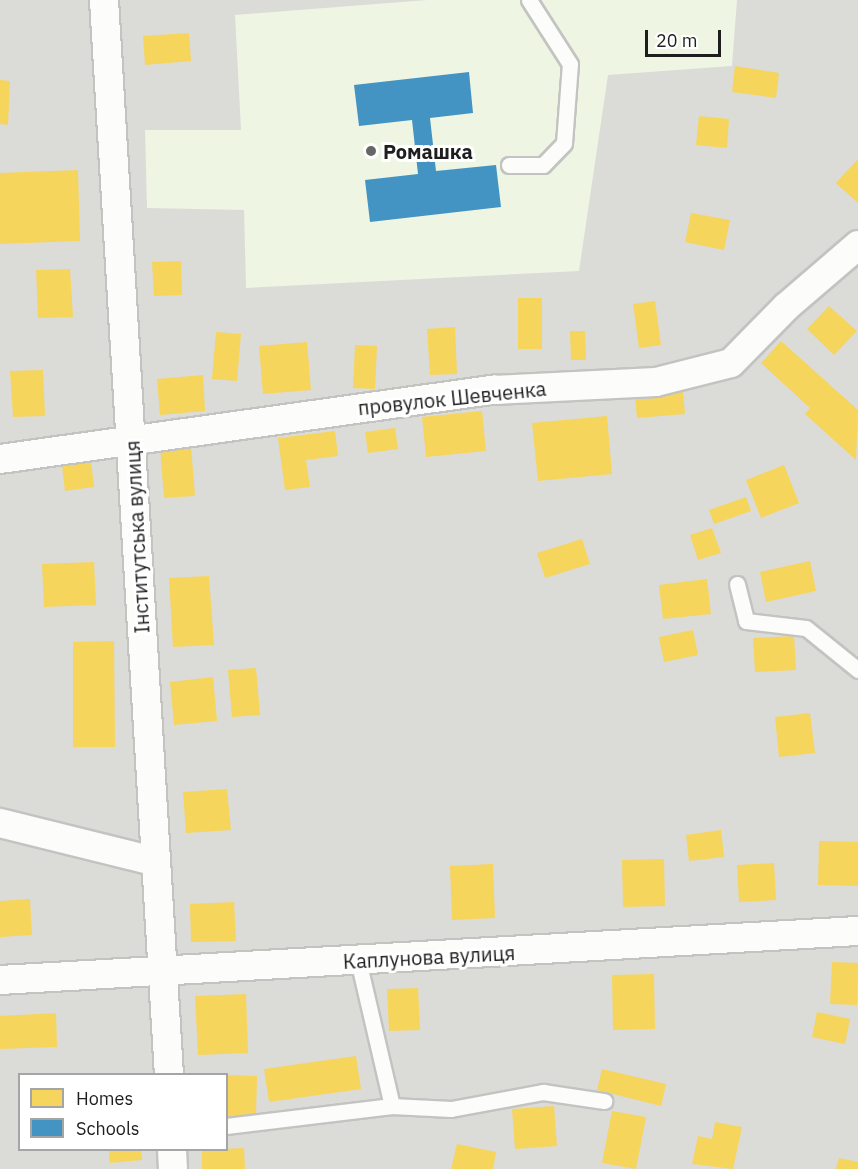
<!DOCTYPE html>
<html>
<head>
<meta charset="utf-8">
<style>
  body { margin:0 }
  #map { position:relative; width:858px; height:1169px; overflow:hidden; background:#ecece7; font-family:"IBM Plex Sans",sans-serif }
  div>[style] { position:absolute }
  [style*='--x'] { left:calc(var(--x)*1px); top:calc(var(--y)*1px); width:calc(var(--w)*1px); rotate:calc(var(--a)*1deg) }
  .residential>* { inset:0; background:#dbdbd8 }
  .education>* { inset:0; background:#eef5e3 }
  .homes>* { inset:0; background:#f6d55c }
  .schools>* { inset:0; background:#4393c3 }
  .roads { filter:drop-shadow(2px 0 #c3c3c1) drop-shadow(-2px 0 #c3c3c1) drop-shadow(0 2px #c3c3c1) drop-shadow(0 -2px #c3c3c1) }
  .lane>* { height:15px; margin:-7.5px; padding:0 7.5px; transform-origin:7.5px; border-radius:7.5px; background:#fcfcfb }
  .street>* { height:28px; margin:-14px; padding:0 14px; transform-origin:14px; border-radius:14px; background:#fcfcfb }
  .dots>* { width:16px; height:16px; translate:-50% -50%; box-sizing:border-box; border:3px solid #fff; border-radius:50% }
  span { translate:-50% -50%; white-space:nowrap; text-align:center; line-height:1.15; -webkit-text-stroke:6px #fff; paint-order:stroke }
  .poi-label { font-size:20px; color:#1e1e1e; font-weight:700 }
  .left { translate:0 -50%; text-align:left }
  .street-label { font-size:20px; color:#1e1e1e }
  .legend { position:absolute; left:18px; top:1073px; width:210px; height:78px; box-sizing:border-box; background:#fff; border:2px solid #a5a5a5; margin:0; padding:8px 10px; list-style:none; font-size:18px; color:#1e1e1e }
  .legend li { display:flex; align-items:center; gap:12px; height:30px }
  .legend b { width:30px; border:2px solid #a5a5a5 }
  .scale { position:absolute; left:645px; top:30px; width:76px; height:27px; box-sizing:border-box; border:3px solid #1e1e1e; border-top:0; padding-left:8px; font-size:18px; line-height:21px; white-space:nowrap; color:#1e1e1e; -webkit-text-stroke:4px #fff; paint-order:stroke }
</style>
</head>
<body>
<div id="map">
  <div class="residential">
    <div style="clip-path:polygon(evenodd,0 0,858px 0,858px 1169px,0 1169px,0 0,20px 1074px,226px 1074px,226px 1150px,20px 1150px,20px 1074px)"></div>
  </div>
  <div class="education">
    <div style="clip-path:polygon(427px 0,737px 0,732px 66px,608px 75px,579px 271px,246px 288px,244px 210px,147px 208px,145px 130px,241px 130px,235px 15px)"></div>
  </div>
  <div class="homes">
    <div style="clip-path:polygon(189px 33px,191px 61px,145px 65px,143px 36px)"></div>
    <div style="clip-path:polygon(735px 66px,779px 73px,776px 98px,732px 92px)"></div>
    <div style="clip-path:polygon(0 80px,10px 81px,8px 125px,0 124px)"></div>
    <div style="clip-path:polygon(699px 116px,729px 119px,727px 148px,696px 145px)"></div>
    <div style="clip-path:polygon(858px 159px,858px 203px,836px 183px)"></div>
    <div style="clip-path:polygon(78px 170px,80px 241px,0 244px,0 173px)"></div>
    <div style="clip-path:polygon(691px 213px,730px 220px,724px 250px,685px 242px)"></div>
    <div style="clip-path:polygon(181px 261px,182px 295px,154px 296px,152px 262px)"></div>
    <div style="clip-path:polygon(70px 269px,73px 317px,38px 318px,36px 270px)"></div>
    <div style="clip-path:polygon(518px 298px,542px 298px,542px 349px,518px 349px)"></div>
    <div style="clip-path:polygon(655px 301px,661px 345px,639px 348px,633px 304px)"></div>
    <div style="clip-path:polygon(829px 306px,857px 331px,834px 355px,807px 329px)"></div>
    <div style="clip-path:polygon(455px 327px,457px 374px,430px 375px,427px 329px)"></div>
    <div style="clip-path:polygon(570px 331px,585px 331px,586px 360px,571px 360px)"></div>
    <div style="clip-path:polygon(216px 332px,241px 334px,237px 381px,212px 379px)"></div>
    <div style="clip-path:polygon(781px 341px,858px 410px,856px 460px,805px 414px,810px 408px,761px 363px)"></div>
    <div style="clip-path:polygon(307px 342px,311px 390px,263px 394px,259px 346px)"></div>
    <div style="clip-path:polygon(355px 345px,377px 346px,375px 389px,353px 388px)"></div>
    <div style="clip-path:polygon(43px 370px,45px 416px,13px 417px,10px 371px)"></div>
    <div style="clip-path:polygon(203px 375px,205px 411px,160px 415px,157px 379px)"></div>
    <div style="clip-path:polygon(683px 392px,685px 414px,637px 418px,635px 396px)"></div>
    <div style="clip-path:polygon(482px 411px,486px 451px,426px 457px,422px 417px)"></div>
    <div style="clip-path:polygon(607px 416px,612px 474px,538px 481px,532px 423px)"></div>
    <div style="clip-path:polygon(395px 428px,398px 449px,368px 453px,365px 432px)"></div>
    <div style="clip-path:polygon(335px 431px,338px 456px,306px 460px,310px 487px,285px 490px,278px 438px)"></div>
    <div style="clip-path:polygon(191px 446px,195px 496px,164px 498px,160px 448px)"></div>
    <div style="clip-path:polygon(90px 454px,94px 487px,65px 491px,61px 458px)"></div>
    <div style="clip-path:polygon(784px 465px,799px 503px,761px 518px,746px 480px)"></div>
    <div style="clip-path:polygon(746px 497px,751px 511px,714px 524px,709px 510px)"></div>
    <div style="clip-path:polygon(712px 528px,721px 553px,698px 560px,690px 535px)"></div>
    <div style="clip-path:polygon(582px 539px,590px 564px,545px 578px,537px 553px)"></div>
    <div style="clip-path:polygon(810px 561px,816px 591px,766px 602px,760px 572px)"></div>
    <div style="clip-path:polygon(94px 562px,96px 605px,44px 607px,42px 564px)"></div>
    <div style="clip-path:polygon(209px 576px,214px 645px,173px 647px,169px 578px)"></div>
    <div style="clip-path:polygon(707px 579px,711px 614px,663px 619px,659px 585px)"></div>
    <div style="clip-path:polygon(693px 630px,698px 655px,664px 662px,659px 637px)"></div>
    <div style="clip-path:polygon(794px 636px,796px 670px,755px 672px,753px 638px)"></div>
    <div style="clip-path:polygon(114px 641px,115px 747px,73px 747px,73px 642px)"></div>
    <div style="clip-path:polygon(256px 668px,260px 715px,232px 717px,228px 670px)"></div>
    <div style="clip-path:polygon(213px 677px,217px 721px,174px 725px,170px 682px)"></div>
    <div style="clip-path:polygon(810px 713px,815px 753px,779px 757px,775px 717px)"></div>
    <div style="clip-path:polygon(227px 789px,231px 830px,186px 833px,183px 792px)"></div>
    <div style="clip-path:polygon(721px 830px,724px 857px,689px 861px,686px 835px)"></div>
    <div style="clip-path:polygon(819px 841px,858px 842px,858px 886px,818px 885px)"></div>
    <div style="clip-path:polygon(664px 859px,665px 906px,623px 907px,622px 860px)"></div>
    <div style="clip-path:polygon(774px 863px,776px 900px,739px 902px,737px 865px)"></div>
    <div style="clip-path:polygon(493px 864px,495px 918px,452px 920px,450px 866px)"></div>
    <div style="clip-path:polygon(30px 899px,32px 935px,0 937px,0 901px)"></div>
    <div style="clip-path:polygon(234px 902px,236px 941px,191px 942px,190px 904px)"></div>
    <div style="clip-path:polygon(832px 962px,858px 963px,857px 1005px,830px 1004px)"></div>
    <div style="clip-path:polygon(654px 974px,655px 1029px,613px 1030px,612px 975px)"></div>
    <div style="clip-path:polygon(418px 988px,420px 1030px,389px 1031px,387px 989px)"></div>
    <div style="clip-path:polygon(246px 994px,248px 1053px,198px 1055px,195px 996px)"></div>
    <div style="clip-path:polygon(817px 1012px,850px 1019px,845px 1044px,812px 1037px)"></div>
    <div style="clip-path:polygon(56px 1013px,57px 1047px,0 1049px,0 1016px)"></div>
    <div style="clip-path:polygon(356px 1056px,361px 1089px,269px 1102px,264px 1069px)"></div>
    <div style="clip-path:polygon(602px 1069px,666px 1084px,661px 1106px,597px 1090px)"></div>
    <div style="clip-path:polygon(226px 1075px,257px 1076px,256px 1117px,226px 1116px)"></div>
    <div style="clip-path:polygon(554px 1106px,557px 1146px,515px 1149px,512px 1109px)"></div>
    <div style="clip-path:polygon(612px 1111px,646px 1117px,636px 1169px,602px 1163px)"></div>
    <div style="clip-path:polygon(715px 1122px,742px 1127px,733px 1169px,692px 1164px,698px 1136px,712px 1139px)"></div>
    <div style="clip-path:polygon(457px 1144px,496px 1152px,493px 1169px,451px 1169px)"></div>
    <div style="clip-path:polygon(244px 1148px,245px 1169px,202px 1169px,202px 1150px)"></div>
    <div style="clip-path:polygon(109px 1150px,141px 1150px,142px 1160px,110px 1163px)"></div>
    <div style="clip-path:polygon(839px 1158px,858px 1162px,858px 1169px,836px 1169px)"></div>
  </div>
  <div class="schools">
    <div style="clip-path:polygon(469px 72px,473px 113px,430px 118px,436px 171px,496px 165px,501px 207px,370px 222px,365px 180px,418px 174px,412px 120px,359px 126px,354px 85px)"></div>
  </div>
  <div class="roads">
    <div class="lane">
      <div style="--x:509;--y:165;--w:34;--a:0"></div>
      <div style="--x:543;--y:165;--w:30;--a:-46"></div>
      <div style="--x:564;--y:143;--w:79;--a:-85.7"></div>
      <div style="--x:570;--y:64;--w:76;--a:-122.6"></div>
      <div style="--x:737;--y:584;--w:38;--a:76"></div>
      <div style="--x:746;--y:621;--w:60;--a:6.7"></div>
      <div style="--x:806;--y:628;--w:67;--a:38.9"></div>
      <div style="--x:392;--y:1106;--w:59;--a:2.9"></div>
      <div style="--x:451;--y:1109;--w:94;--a:-10.5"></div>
      <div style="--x:543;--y:1092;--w:62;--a:8.4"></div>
      <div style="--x:226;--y:1126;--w:167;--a:-6.9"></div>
      <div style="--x:392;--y:1106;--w:150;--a:-103.1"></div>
    </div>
    <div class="street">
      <div style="--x:104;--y:0;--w:1076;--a:86.54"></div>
      <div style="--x:0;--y:459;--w:499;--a:-8"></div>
      <div style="--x:494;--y:390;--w:162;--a:-2.8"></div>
      <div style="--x:656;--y:382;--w:77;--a:-14.2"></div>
      <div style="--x:731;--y:363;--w:78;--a:-45.5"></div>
      <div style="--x:786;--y:307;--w:95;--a:-40.7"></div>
      <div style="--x:0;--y:823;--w:158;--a:13.9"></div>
      <div style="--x:0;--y:980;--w:859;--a:-3.27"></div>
      <div style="--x:172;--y:1150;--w:19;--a:87"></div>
    </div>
  </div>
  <div class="dots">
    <div style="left:371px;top:151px;background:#666664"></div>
  </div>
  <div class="poi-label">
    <span class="left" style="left:383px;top:151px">Ромашка</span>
  </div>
  <div class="street-label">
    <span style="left:452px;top:398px;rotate:-6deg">провулок Шевченка</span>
    <span style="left:137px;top:537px;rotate:-93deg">Інститутська вулиця</span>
    <span style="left:429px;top:957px;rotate:-3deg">Каплунова вулиця</span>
  </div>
  <ul class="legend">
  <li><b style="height:16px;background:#f6d55c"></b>Homes</li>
  <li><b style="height:16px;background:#4393c3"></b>Schools</li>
  </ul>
  <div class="scale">20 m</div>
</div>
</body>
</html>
